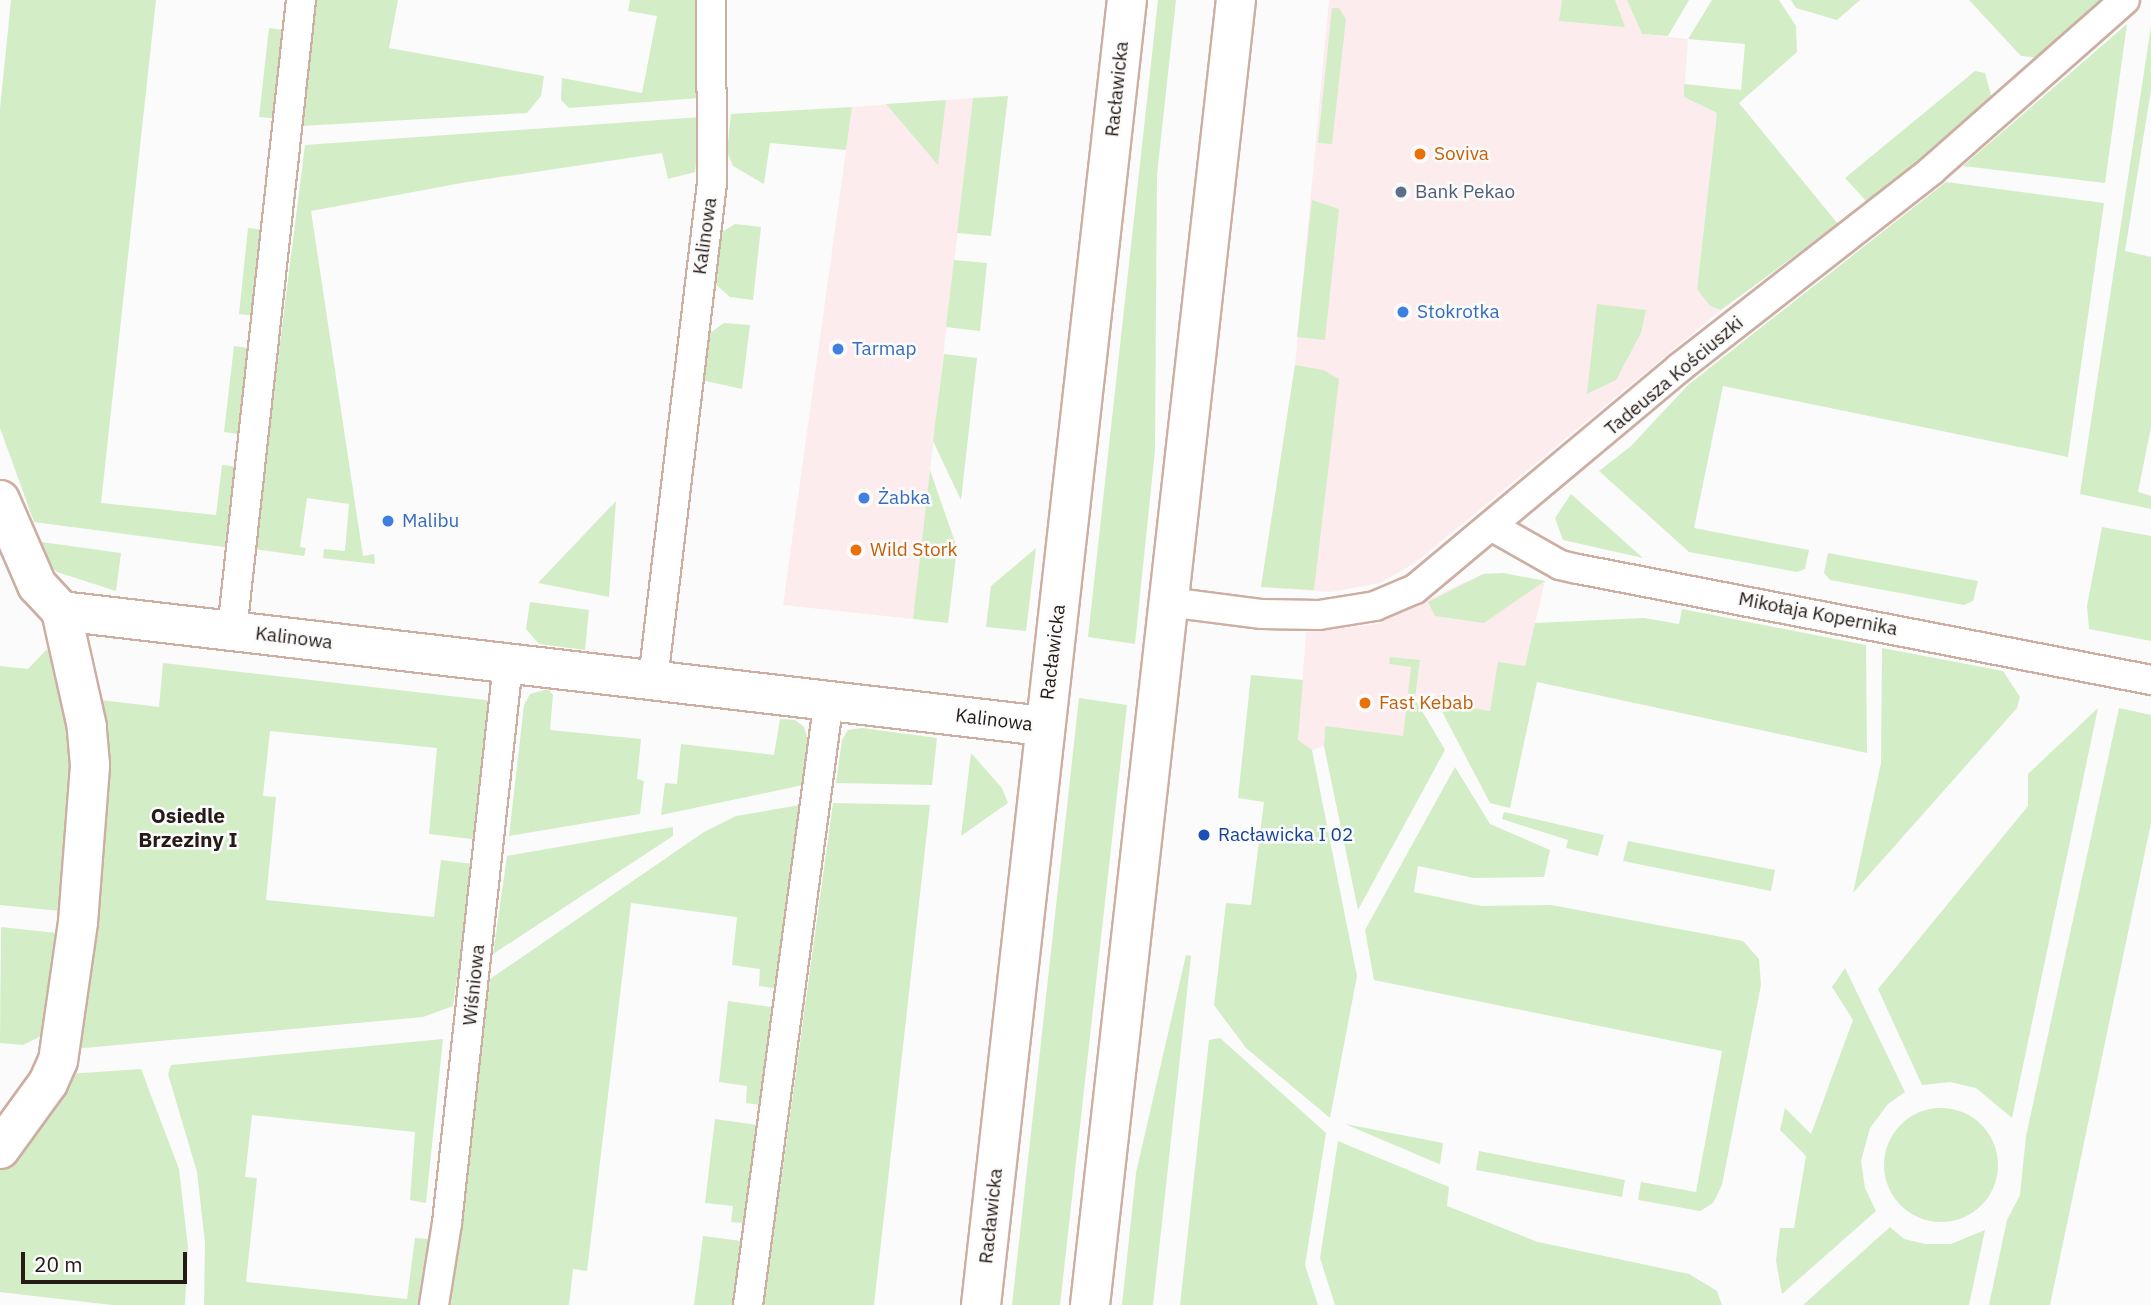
<!DOCTYPE html>
<html>
<head>
<meta charset="utf-8">
<style>
  body { margin:0 }
  #map { position:relative; width:2151px; height:1305px; overflow:hidden; background:#fbfbfb; font-family:"IBM Plex Sans",sans-serif }
  div>[style] { position:absolute }
  [style*='--x'] { left:calc(var(--x)*1px); top:calc(var(--y)*1px); width:calc(var(--w)*1px); rotate:calc(var(--a)*1deg) }
  .commercial>* { inset:0; background:#fdeced }
  .green>* { inset:0; background:#d3edc7 }
  .round { border-radius:50% }
  .roads { filter:drop-shadow(2px 0 #cdaea2) drop-shadow(-2px 0 #cdaea2) drop-shadow(0 2px #cdaea2) drop-shadow(0 -2px #cdaea2) }
  .service>* { height:28px; margin:-14px; padding:0 14px; transform-origin:14px; border-radius:14px; background:#fff }
  .minor>* { height:38px; margin:-19px; padding:0 19px; transform-origin:19px; border-radius:19px; background:#fff }
  .tertiary>* { height:38px; margin:-19px; padding:0 19px; transform-origin:19px; border-radius:19px; background:#fff }
  .dots>* { width:19px; height:19px; translate:-50% -50%; box-sizing:border-box; border:4px solid #fbfbfb; border-radius:50% }
  span { translate:-50% -50%; white-space:nowrap; text-align:center; line-height:1.15; -webkit-text-stroke:5px #fbfbfb; paint-order:stroke }
  .street-label { font-size:19px; color:#251a16 }
  .food-label { font-size:19px; color:#c56008 }
  .left { translate:0 -50%; text-align:left }
  .service-label { font-size:19px; color:#4e5e75 }
  .shop-label { font-size:19px; color:#366cbe }
  .transit-label { font-size:19px; color:#164399 }
  .neighbourhood-label { font-size:21px; color:#251a16; font-weight:700 }
  .scale { position:absolute; left:21px; top:1252px; width:166px; height:32px; box-sizing:border-box; border:4px solid #251a16; border-top:0; padding-left:9px; font-size:21px; line-height:24px; white-space:nowrap; color:#251a16; -webkit-text-stroke:5px #fbfbfb; paint-order:stroke }
</style>
</head>
<body>
<div id="map">
  <div class="commercial">
    <div style="clip-path:polygon(1329px 0,1627px 0,1642px 34px,1688px 39px,1684px 97px,1717px 113px,1697px 288px,1710px 306px,1721px 310px,1415px 563px,1380px 583px,1331px 592px,1261px 587px,1295px 365px)"></div>
    <div style="clip-path:polygon(973px 98px,913px 619px,783px 605px,852px 107px)"></div>
    <div style="clip-path:polygon(1503px 573px,1545px 581px,1525px 667px,1490px 711px,1415px 699px,1420px 661px,1390px 657px,1389px 664px,1411px 667px,1403px 737px,1325px 727px,1324px 746px,1312px 750px,1298px 740px,1306px 632px,1377px 624px,1465px 582px)"></div>
  </div>
  <div class="green">
    <div style="clip-path:polygon(11px 0,156px 0,101px 503px,216px 515px,222px 465px,240px 467px,231px 548px,34px 522px,0 428px,0 109px)"></div>
    <div style="clip-path:polygon(316px 0,398px 0,389px 48px,544px 76px,541px 96px,527px 113px,302px 126px)"></div>
    <div style="clip-path:polygon(630px 0,697px 0,699px 98px,569px 108px,561px 100px,562px 78px,642px 93px,657px 16px,628px 11px)"></div>
    <div style="clip-path:polygon(1158px 0,1176px 0,1157px 175px,1155px 450px,1135px 644px,1088px 637px)"></div>
    <div style="clip-path:polygon(1562px 0,1615px 0,1625px 27px,1559px 21px)"></div>
    <div style="clip-path:polygon(1627px 0,1689px 0,1668px 36px,1642px 34px)"></div>
    <div style="clip-path:polygon(1712px 0,1779px 0,1796px 26px,1797px 52px,1739px 103px,1838px 224px,1721px 310px,1710px 306px,1697px 289px,1717px 113px,1684px 97px,1684px 84px,1741px 90px,1745px 44px,1688px 39px)"></div>
    <div style="clip-path:polygon(1791px 0,1860px 0,1837px 20px,1796px 8px)"></div>
    <div style="clip-path:polygon(1969px 0,2102px 0,2043px 58px,2021px 56px)"></div>
    <div style="clip-path:polygon(1332px 8px,1339px 8px,1346px 19px,1332px 144px,1318px 143px)"></div>
    <div style="clip-path:polygon(2127px 24px,2105px 183px,1963px 166px)"></div>
    <div style="clip-path:polygon(2151px 26px,2151px 90px,2125px 251px,2151px 257px,2151px 427px,2138px 492px,2151px 496px,2151px 509px,2080px 494px)"></div>
    <div style="clip-path:polygon(269px 28px,290px 31px,281px 119px,259px 117px)"></div>
    <div style="clip-path:polygon(1975px 71px,1985px 73px,1992px 99px,1879px 199px,1866px 201px,1845px 178px)"></div>
    <div style="clip-path:polygon(1008px 96px,991px 236px,957px 233px,973px 98px)"></div>
    <div style="clip-path:polygon(946px 100px,938px 165px,886px 104px)"></div>
    <div style="clip-path:polygon(852px 107px,846px 150px,770px 143px,764px 184px,733px 166px,727px 152px,731px 114px)"></div>
    <div style="clip-path:polygon(701px 117px,695px 172px,668px 179px,662px 153px,467px 182px,311px 211px,363px 556px,374px 554px,375px 564px,323px 558px,324px 549px,345px 551px,349px 504px,307px 498px,300px 547px,306px 548px,304px 556px,254px 549px,305px 145px)"></div>
    <div style="clip-path:polygon(1946px 182px,2104px 203px,2068px 457px,1723px 386px,1694px 528px,1809px 550px,1805px 569px,1797px 572px,1689px 552px,1599px 471px,1631px 446px,1688px 385px)"></div>
    <div style="clip-path:polygon(1312px 200px,1339px 209px,1325px 340px,1297px 337px)"></div>
    <div style="clip-path:polygon(735px 224px,761px 227px,753px 300px,730px 297px,714px 283px,719px 234px)"></div>
    <div style="clip-path:polygon(248px 228px,267px 230px,257px 316px,239px 314px)"></div>
    <div style="clip-path:polygon(954px 260px,987px 263px,980px 331px,946px 327px)"></div>
    <div style="clip-path:polygon(1597px 304px,1646px 310px,1641px 333px,1616px 380px,1587px 394px)"></div>
    <div style="clip-path:polygon(724px 323px,750px 325px,742px 389px,701px 380px,707px 335px)"></div>
    <div style="clip-path:polygon(234px 346px,255px 349px,244px 435px,224px 432px)"></div>
    <div style="clip-path:polygon(944px 354px,977px 358px,961px 500px,933px 441px)"></div>
    <div style="clip-path:polygon(1295px 365px,1323px 370px,1339px 379px,1314px 590px,1261px 587px)"></div>
    <div style="clip-path:polygon(930px 470px,957px 548px,948px 623px,913px 619px)"></div>
    <div style="clip-path:polygon(1571px 494px,1643px 558px,1563px 540px,1555px 518px)"></div>
    <div style="clip-path:polygon(616px 501px,609px 597px,538px 583px)"></div>
    <div style="clip-path:polygon(2102px 527px,2151px 536px,2151px 641px,2089px 629px,2087px 606px)"></div>
    <div style="clip-path:polygon(41px 542px,121px 553px,116px 591px,57px 572px,47px 562px)"></div>
    <div style="clip-path:polygon(1036px 548px,1026px 631px,986px 627px,991px 586px)"></div>
    <div style="clip-path:polygon(1828px 553px,1978px 581px,1973px 601px,1964px 605px,1830px 580px,1824px 573px)"></div>
    <div style="clip-path:polygon(1503px 573px,1545px 581px,1484px 623px,1435px 616px,1428px 602px,1483px 574px)"></div>
    <div style="clip-path:polygon(530px 602px,589px 610px,585px 650px,539px 644px,526px 629px)"></div>
    <div style="clip-path:polygon(1682px 609px,1866px 645px,1867px 753px,1537px 682px,1510px 808px,1490px 803px,1437px 702px,1490px 711px,1498px 662px,1525px 666px,1535px 623px,1644px 618px,1679px 624px)"></div>
    <div style="clip-path:polygon(1882px 648px,2003px 671px,2020px 697px,2017px 708px,1853px 893px,1881px 763px)"></div>
    <div style="clip-path:polygon(47px 649px,61px 679px,74px 758px,60px 911px,0 905px,0 666px,28px 669px)"></div>
    <div style="clip-path:polygon(1390px 657px,1420px 660px,1415px 699px,1445px 750px,1358px 910px,1324px 746px,1325px 726px,1403px 736px,1411px 667px,1389px 664px)"></div>
    <div style="clip-path:polygon(163px 663px,494px 701px,479px 832px,472px 839px,429px 834px,437px 748px,270px 731px,263px 796px,276px 797px,266px 900px,434px 917px,441px 860px,474px 864px,453px 1006px,423px 1017px,73px 1049px,106px 761px,101px 700px,159px 707px)"></div>
    <div style="clip-path:polygon(1251px 675px,1303px 680px,1298px 740px,1312px 750px,1357px 976px,1330px 1118px,1246px 1048px,1214px 1005px,1226px 903px,1251px 905px,1264px 802px,1238px 798px)"></div>
    <div style="clip-path:polygon(548px 689px,553px 695px,550px 730px,641px 739px,637px 779px,644px 781px,640px 814px,509px 836px,524px 705px,530px 694px)"></div>
    <div style="clip-path:polygon(1079px 698px,1127px 705px,1060px 1305px,1012px 1305px)"></div>
    <div style="clip-path:polygon(2098px 708px,2012px 1118px,1976px 1088px,1950px 1082px,1922px 1085px,1878px 989px,2028px 806px,2028px 774px)"></div>
    <div style="clip-path:polygon(2119px 708px,2151px 715px,2151px 823px,2050px 1305px,1989px 1305px,2007px 1220px,2020px 1195px,2026px 1136px)"></div>
    <div style="clip-path:polygon(780px 719px,795px 720px,804px 727px,809px 742px,803px 785px,661px 815px,665px 783px,677px 784px,681px 744px,774px 755px)"></div>
    <div style="clip-path:polygon(862px 728px,937px 738px,932px 785px,836px 783px,842px 740px,848px 730px)"></div>
    <div style="clip-path:polygon(971px 753px,1002px 788px,1008px 803px,961px 836px)"></div>
    <div style="clip-path:polygon(1455px 767px,1490px 824px,1550px 850px,1544px 877px,1474px 878px,1418px 866px,1414px 892px,1481px 906px,1551px 905px,1743px 941px,1759px 959px,1761px 985px,1722px 1185px,1713px 1203px,1700px 1211px,1638px 1200px,1641px 1182px,1696px 1192px,1722px 1051px,1374px 980px,1365px 930px)"></div>
    <div style="clip-path:polygon(833px 803px,930px 805px,874px 1305px,764px 1305px)"></div>
    <div style="clip-path:polygon(800px 805px,774px 988px,759px 986px,760px 969px,732px 965px,737px 917px,631px 903px,587px 1271px,573px 1269px,569px 1305px,451px 1305px,490px 979px,704px 832px,736px 816px)"></div>
    <div style="clip-path:polygon(1504px 812px,1604px 835px,1598px 856px,1566px 848px,1568px 840px,1502px 819px)"></div>
    <div style="clip-path:polygon(673px 827px,673px 836px,493px 954px,507px 856px)"></div>
    <div style="clip-path:polygon(1628px 841px,1775px 870px,1771px 891px,1623px 861px)"></div>
    <div style="clip-path:polygon(1px 927px,57px 933px,45px 1034px,23px 1045px,0 1043px)"></div>
    <div style="clip-path:polygon(1186px 955px,1191px 956px,1153px 1305px,1122px 1305px,1136px 1173px)"></div>
    <div style="clip-path:polygon(1845px 968px,1905px 1092px,1888px 1104px,1870px 1128px,1861px 1161px,1865px 1188px,1876px 1211px,1782px 1294px,1776px 1261px,1780px 1228px,1794px 1228px,1806px 1156px,1780px 1130px,1785px 1108px,1811px 1134px,1853px 1020px,1832px 987px)"></div>
    <div style="clip-path:polygon(728px 1001px,772px 1007px,760px 1105px,746px 1103px,747px 1086px,719px 1082px)"></div>
    <div style="clip-path:polygon(1220px 1038px,1326px 1133px,1305px 1265px,1318px 1305px,1180px 1305px,1209px 1040px)"></div>
    <div style="clip-path:polygon(443px 1039px,426px 1203px,410px 1200px,415px 1132px,252px 1115px,245px 1177px,257px 1178px,246px 1282px,407px 1299px,415px 1238px,431px 1239px,418px 1305px,204px 1305px,205px 1243px,197px 1172px,168px 1074px,171px 1065px)"></div>
    <div style="clip-path:polygon(141px 1069px,179px 1169px,188px 1247px,185px 1305px,112px 1305px,0 1292px,0 1169px,67px 1074px)"></div>
    <div class="round" style="left:1884px;top:1108px;width:114px;height:114px"></div>
    <div style="clip-path:polygon(715px 1119px,757px 1125px,743px 1223px,731px 1222px,733px 1206px,705px 1203px)"></div>
    <div style="clip-path:polygon(1345px 1124px,1443px 1143px,1440px 1164px,1439px 1164px)"></div>
    <div style="clip-path:polygon(1338px 1141px,1449px 1187px,1447px 1206px,1538px 1242px,1689px 1274px,1717px 1291px,1722px 1305px,1335px 1305px,1320px 1258px)"></div>
    <div style="clip-path:polygon(1479px 1151px,1625px 1180px,1622px 1197px,1476px 1170px)"></div>
    <div style="clip-path:polygon(1890px 1227px,1904px 1239px,1925px 1244px,1951px 1244px,1985px 1230px,1969px 1305px,1803px 1305px)"></div>
    <div style="clip-path:polygon(703px 1236px,741px 1241px,732px 1305px,694px 1305px)"></div>
  </div>
  <div class="roads">
    <div class="service">
      <div style="--x:1493;--y:527;--w:77;--a:29.6"></div>
      <div style="--x:1560;--y:565;--w:18;--a:13"></div>
      <div style="--x:1578;--y:569;--w:584;--a:10.96"></div>
      <div style="--x:1168;--y:602;--w:95;--a:7.3"></div>
      <div style="--x:1262;--y:614;--w:57;--a:1"></div>
      <div style="--x:1319;--y:615;--w:57;--a:-9.1"></div>
      <div style="--x:1375;--y:606;--w:43;--a:-23"></div>
      <div style="--x:1415;--y:589;--w:344;--a:-39.9"></div>
      <div style="--x:1679;--y:368;--w:321;--a:-38"></div>
      <div style="--x:1932;--y:170;--w:257;--a:-41.4"></div>
      <div style="--x:232;--y:631;--w:635;--a:-83.76"></div>
      <div style="--x:653;--y:680;--w:500;--a:-83.23"></div>
      <div style="--x:712;--y:183;--w:183;--a:-90.3"></div>
      <div style="--x:434;--y:1305;--w:83;--a:-81"></div>
      <div style="--x:447;--y:1223;--w:563;--a:-83.78"></div>
      <div style="--x:748;--y:1305;--w:611;--a:-82.39"></div>
    </div>
    <div class="minor">
      <div style="--x:0;--y:500;--w:93;--a:66.5"></div>
      <div style="--x:37;--y:585;--w:35;--a:47"></div>
      <div style="--x:61;--y:611;--w:989;--a:6.68"></div>
      <div style="--x:0;--y:1149;--w:82;--a:-54"></div>
      <div style="--x:48;--y:1083;--w:24;--a:-66"></div>
      <div style="--x:58;--y:1061;--w:140;--a:-81.8"></div>
      <div style="--x:78;--y:922;--w:157;--a:-85.6"></div>
      <div style="--x:90;--y:765;--w:38;--a:-95"></div>
      <div style="--x:87;--y:727;--w:119;--a:-102.6"></div>
    </div>
    <div class="tertiary">
      <div style="--x:981;--y:1305;--w:1313;--a:-83.62"></div>
      <div style="--x:1090;--y:1305;--w:1313;--a:-83.62"></div>
    </div>
  </div>
  <div class="dots">
    <div style="left:1420px;top:154px;background:#e8710a"></div>
    <div style="left:1401px;top:192px;background:#5c6f8a"></div>
    <div style="left:1403px;top:312px;background:#3f7fe0"></div>
    <div style="left:838px;top:349px;background:#3f7fe0"></div>
    <div style="left:864px;top:498px;background:#3f7fe0"></div>
    <div style="left:388px;top:521px;background:#3f7fe0"></div>
    <div style="left:856px;top:550px;background:#e8710a"></div>
    <div style="left:1365px;top:703px;background:#e8710a"></div>
    <div style="left:1204px;top:835px;background:#1a4fb4"></div>
  </div>
  <div class="street-label">
    <span style="left:1117px;top:89px;rotate:-84deg">Racławicka</span>
    <span style="left:705px;top:236px;rotate:-82deg">Kalinowa</span>
    <span style="left:1674px;top:376px;rotate:-40deg">Tadeusza Kościuszki</span>
    <span style="left:1818px;top:614px;rotate:11deg">Mikołaja Kopernika</span>
    <span style="left:294px;top:638px;rotate:7deg">Kalinowa</span>
    <span style="left:1053px;top:652px;rotate:-83deg">Racławicka</span>
    <span style="left:994px;top:720px;rotate:7deg">Kalinowa</span>
    <span style="left:474px;top:985px;rotate:-84deg">Wiśniowa</span>
    <span style="left:991px;top:1216px;rotate:-84deg">Racławicka</span>
  </div>
  <div class="food-label">
    <span class="left" style="left:1434px;top:154px">Soviva</span>
    <span class="left" style="left:870px;top:550px">Wild Stork</span>
    <span class="left" style="left:1379px;top:703px">Fast Kebab</span>
  </div>
  <div class="service-label">
    <span class="left" style="left:1415px;top:192px">Bank Pekao</span>
  </div>
  <div class="shop-label">
    <span class="left" style="left:1417px;top:312px">Stokrotka</span>
    <span class="left" style="left:852px;top:349px">Tarmap</span>
    <span class="left" style="left:878px;top:498px">Żabka</span>
    <span class="left" style="left:402px;top:521px">Malibu</span>
  </div>
  <div class="transit-label">
    <span class="left" style="left:1218px;top:835px">Racławicka I 02</span>
  </div>
  <div class="neighbourhood-label">
    <span style="left:188px;top:827px">Osiedle<br>Brzeziny I</span>
  </div>
  <div class="scale">20 m</div>
</div>
</body>
</html>
